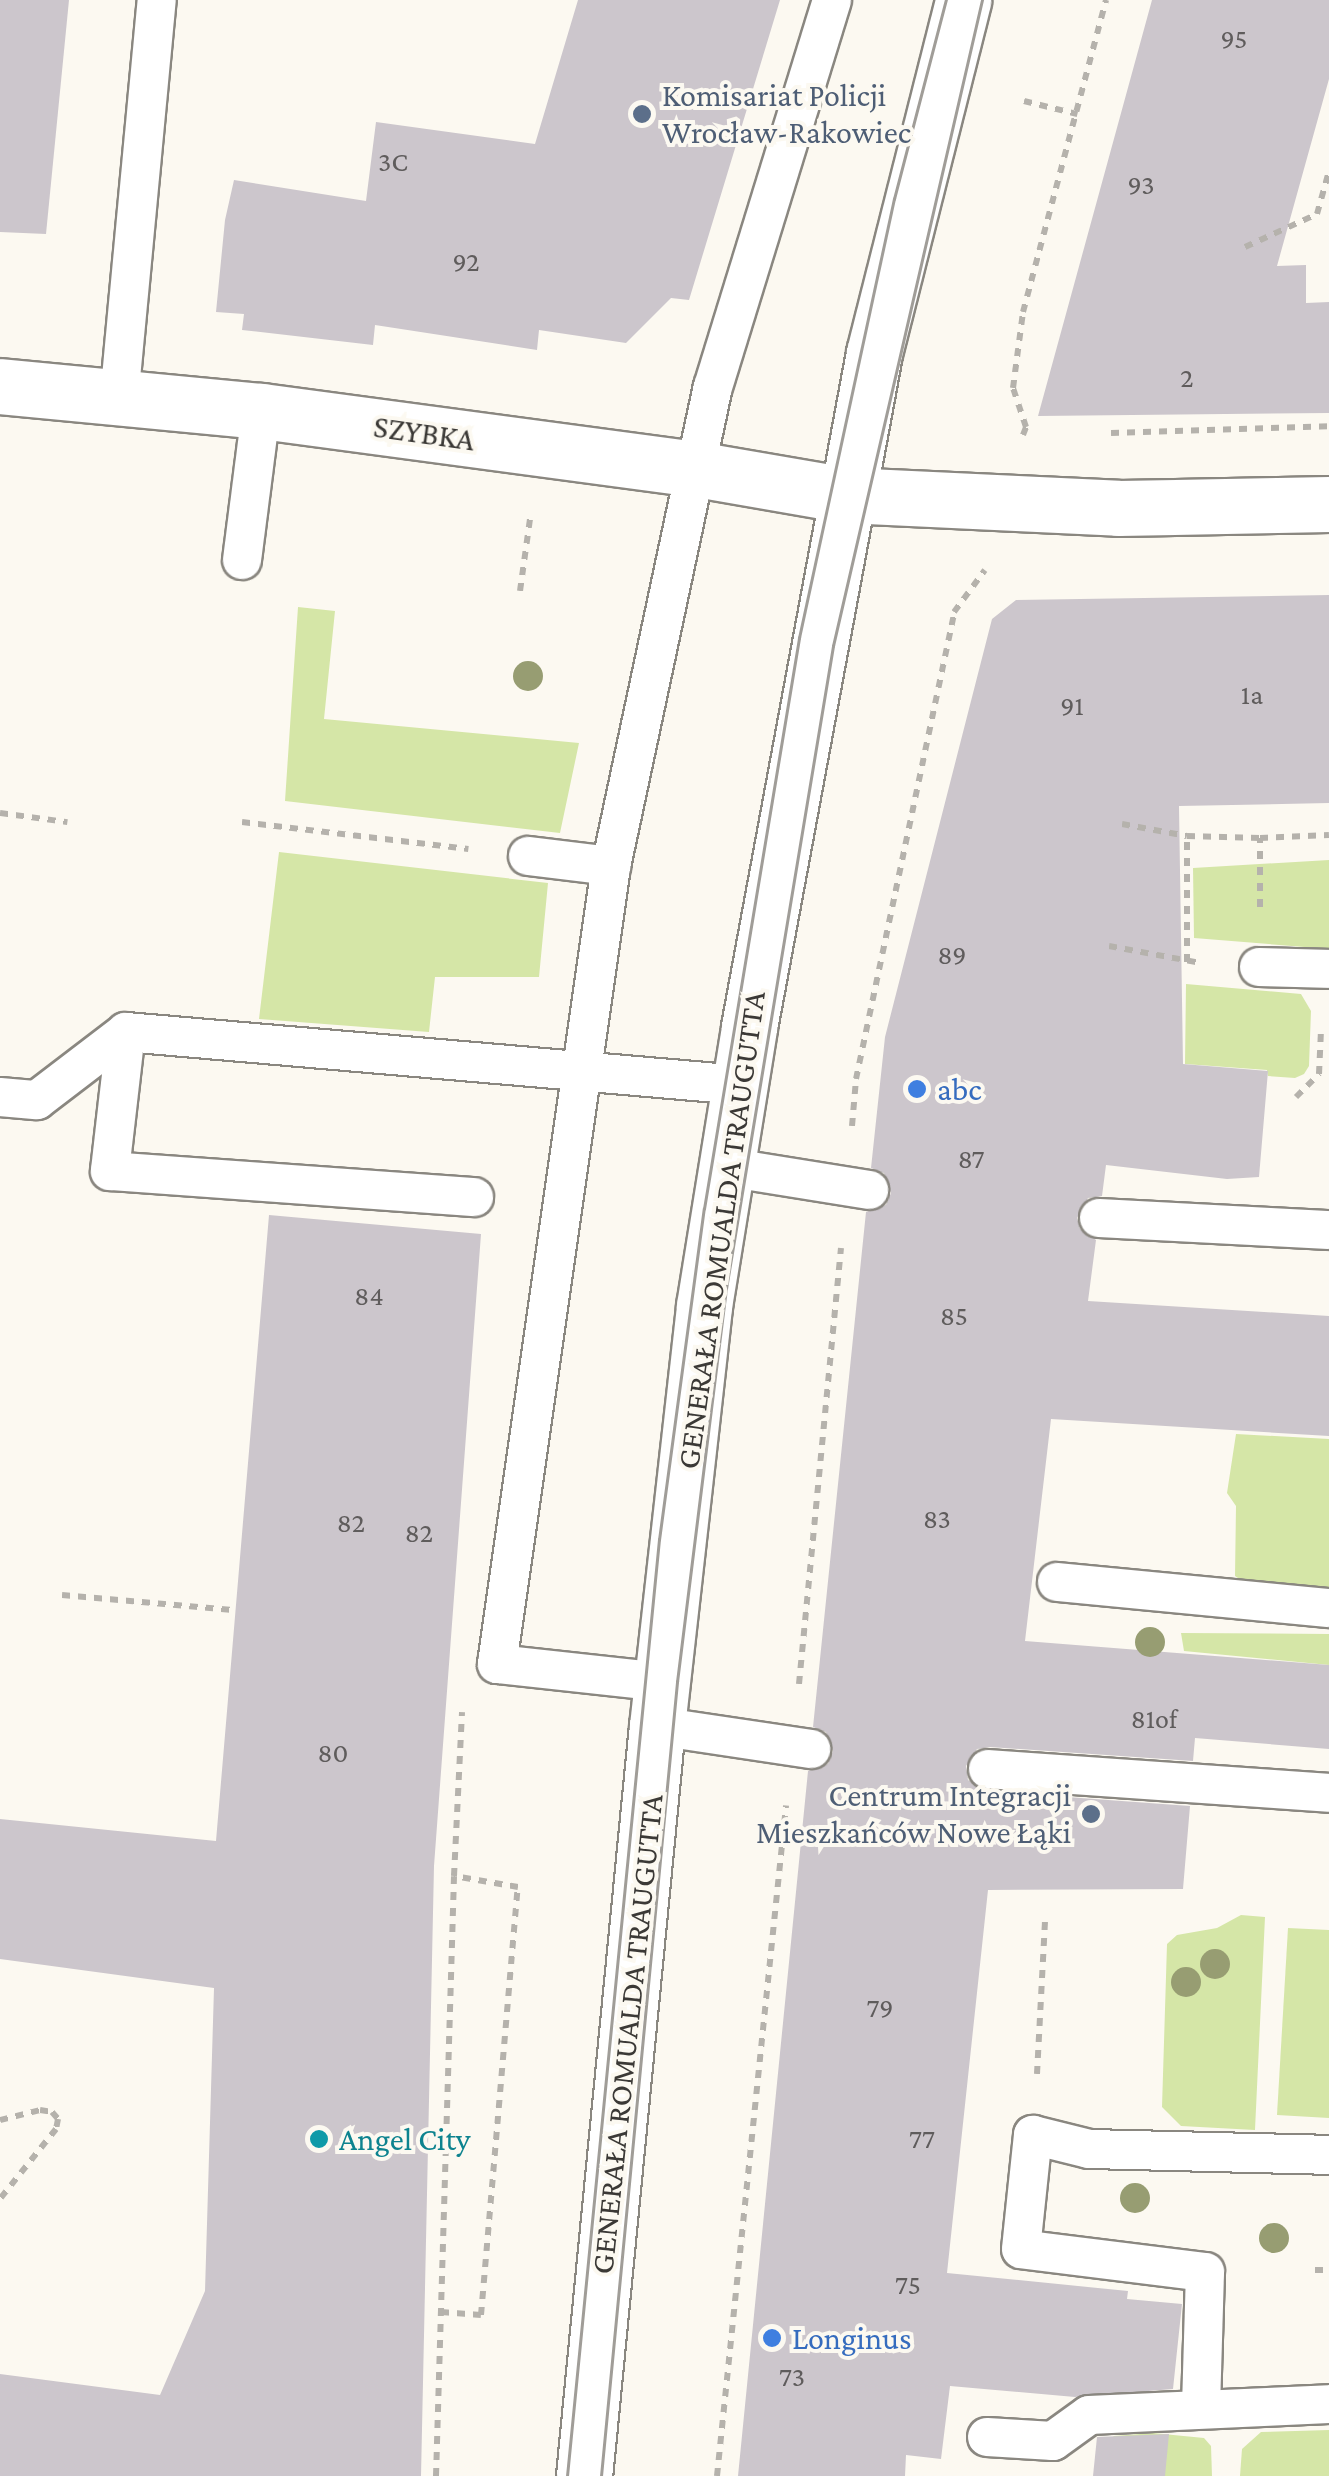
<!DOCTYPE html>
<html>
<head>
<meta charset="utf-8">
<style>
  body { margin:0 }
  #map { position:relative; width:1329px; height:2476px; overflow:hidden; background:#fcf9f1; font-family:"Crimson Pro",serif }
  div>[style] { position:absolute }
  [style*='--x'] { left:calc(var(--x)*1px); top:calc(var(--y)*1px); width:calc(var(--w)*1px); rotate:calc(var(--a)*1deg) }
  .green>* { inset:0; background:#d5e6a7 }
  .building>* { inset:0; background:#ccc6cc }
  .path>* { height:6px; margin-top:-3px; transform-origin:0; background:repeating-linear-gradient(90deg,#b5b2ac 0 8px,transparent 0 16px) }
  .roads { filter:drop-shadow(2px 0 #8a8780) drop-shadow(-2px 0 #8a8780) drop-shadow(0 2px #8a8780) drop-shadow(0 -2px #8a8780) }
  .service>* { height:38px; margin:-19px; padding:0 19px; transform-origin:19px; border-radius:19px; background:#fff }
  .minor>* { height:55px; margin:-27.5px; padding:0 27.5px; transform-origin:27.5px; border-radius:27.5px; background:#fff }
  .secondary>* { height:55px; margin:-27.5px; padding:0 27.5px; transform-origin:27.5px; border-radius:27.5px; background:#fff }
  .tram>* { height:2.5px; margin:-1.25px; padding:0 1.25px; transform-origin:1.25px; border-radius:1.25px; background:#a09d98 }
  .trees>* { width:30px; height:30px; margin:-15px; border-radius:50%; background:#979d72 }
  .dots>* { width:28px; height:28px; translate:-50% -50%; box-sizing:border-box; border:5px solid #fcf9f1; border-radius:50% }
  span { translate:-50% -50%; white-space:nowrap; text-align:center; line-height:1.15; -webkit-text-stroke:8px #fcf9f1; paint-order:stroke }
  .number-label { font-size:28px; color:#5f5c5c }
  .number-label span { -webkit-text-stroke-width:0 }
  .service-label { font-size:32px; color:#4e5e75 }
  .left { translate:0 -50%; text-align:left }
  .right { translate:-100% -50%; text-align:right }
  .street-label { font-size:32px; color:#3b3936 }
  .shop-label { font-size:32px; color:#366cbe }
  .culture-label { font-size:32px; color:#0d838f }
</style>
</head>
<body>
<div id="map">
  <div class="green">
    <div style="clip-path:polygon(298px 607px,335px 611px,324px 719px,579px 743px,560px 833px,285px 801px)"></div>
    <div style="clip-path:polygon(279px 852px,548px 883px,539px 977px,435px 977px,429px 1032px,259px 1019px)"></div>
    <div style="clip-path:polygon(1329px 860px,1329px 949px,1194px 938px,1193px 868px)"></div>
    <div style="clip-path:polygon(1186px 984px,1301px 994px,1311px 1011px,1309px 1066px,1304px 1074px,1295px 1078px,1268px 1076px,1267px 1070px,1185px 1064px)"></div>
    <div style="clip-path:polygon(1236px 1434px,1329px 1439px,1329px 1588px,1245px 1583px,1235px 1576px,1236px 1506px,1227px 1493px)"></div>
    <div style="clip-path:polygon(1181px 1633px,1329px 1634px,1329px 1665px,1184px 1651px)"></div>
    <div style="clip-path:polygon(1241px 1915px,1265px 1917px,1255px 2130px,1181px 2126px,1162px 2107px,1167px 1944px,1177px 1935px,1217px 1928px)"></div>
    <div style="clip-path:polygon(1288px 1928px,1329px 1930px,1329px 2118px,1277px 2115px)"></div>
    <div style="clip-path:polygon(1329px 2430px,1329px 2476px,1240px 2476px,1242px 2449px,1261px 2432px)"></div>
    <div style="clip-path:polygon(1153px 2433px,1204px 2438px,1211px 2446px,1212px 2476px,1126px 2476px,1108px 2441px,1114px 2436px)"></div>
  </div>
  <div class="building">
    <div style="clip-path:polygon(0 0,69px 0,46px 234px,0 232px)"></div>
    <div style="clip-path:polygon(578px 0,780px 0,689px 300px,671px 298px,626px 343px,539px 330px,537px 350px,375px 325px,373px 345px,242px 330px,244px 314px,216px 312px,225px 220px,234px 180px,366px 201px,376px 122px,535px 144px)"></div>
    <div style="clip-path:polygon(1152px 0,1329px 0,1329px 79px,1277px 266px,1306px 265px,1306px 303px,1329px 302px,1329px 413px,1038px 416px)"></div>
    <div style="clip-path:polygon(1329px 595px,1329px 803px,1179px 806px,1183px 1064px,1268px 1071px,1259px 1177px,1227px 1179px,1106px 1165px,1102px 1196px,1088px 1198px,1077px 1218px,1080px 1229px,1096px 1240px,1088px 1301px,1329px 1316px,1329px 1436px,1051px 1419px,1025px 1641px,1329px 1665px,1329px 1749px,1195px 1738px,1193px 1761px,990px 1747px,977px 1749px,966px 1766px,968px 1780px,986px 1791px,1190px 1806px,1183px 1889px,988px 1890px,947px 2273px,1128px 2291px,1127px 2299px,1182px 2304px,1173px 2389px,1075px 2397px,950px 2386px,941px 2459px,906px 2455px,905px 2476px,738px 2476px,808px 1771px,828px 1764px,833px 1751px,826px 1732px,813px 1727px,866px 1212px,886px 1205px,891px 1193px,884px 1173px,871px 1168px,885px 1037px,992px 619px,1016px 600px)"></div>
    <div style="clip-path:polygon(269px 1215px,481px 1234px,434px 1866px,421px 2476px,0 2476px,0 2374px,160px 2395px,205px 2291px,214px 1988px,0 1959px,0 1819px,216px 1841px)"></div>
    <div style="clip-path:polygon(1169px 2434px,1165px 2476px,1093px 2476px,1097px 2437px)"></div>
  </div>
  <div class="path">
    <div style="--x:1024;--y:101;--w:55;--a:13.8"></div>
    <div style="--x:1245;--y:247;--w:79;--a:-24.6"></div>
    <div style="--x:1317;--y:214;--w:45;--a:-74.4"></div>
    <div style="--x:1111;--y:433;--w:218;--a:-1.8"></div>
    <div style="--x:1023;--y:435;--w:9;--a:-69"></div>
    <div style="--x:1026;--y:427;--w:41;--a:-108.4"></div>
    <div style="--x:1013;--y:388;--w:77;--a:-82.5"></div>
    <div style="--x:1023;--y:312;--w:323;--a:-75.1"></div>
    <div style="--x:520;--y:591;--w:73;--a:-82.1"></div>
    <div style="--x:0;--y:813;--w:68;--a:7.7"></div>
    <div style="--x:242;--y:822;--w:228;--a:6.8"></div>
    <div style="--x:1122;--y:824;--w:66;--a:10.5"></div>
    <div style="--x:1187;--y:836;--w:73;--a:1.6"></div>
    <div style="--x:1260;--y:907;--w:69;--a:-90"></div>
    <div style="--x:1260;--y:838;--w:69;--a:-2.5"></div>
    <div style="--x:1109;--y:946;--w:94;--a:10.5"></div>
    <div style="--x:1187;--y:962;--w:126;--a:-90"></div>
    <div style="--x:1296;--y:1097;--w:33;--a:-45"></div>
    <div style="--x:1319;--y:1074;--w:44;--a:-87.4"></div>
    <div style="--x:852;--y:1126;--w:47;--a:-85.1"></div>
    <div style="--x:856;--y:1079;--w:477;--a:-78.1"></div>
    <div style="--x:954;--y:612;--w:52;--a:-53.6"></div>
    <div style="--x:62;--y:1595;--w:174;--a:5"></div>
    <div style="--x:799;--y:1684;--w:438;--a:-84.5"></div>
    <div style="--x:1037;--y:2074;--w:155;--a:-87"></div>
    <div style="--x:0;--y:2120;--w:41;--a:-14"></div>
    <div style="--x:40;--y:2110;--w:12;--a:9"></div>
    <div style="--x:52;--y:2112;--w:9;--a:49"></div>
    <div style="--x:58;--y:2119;--w:10;--a:101"></div>
    <div style="--x:56;--y:2129;--w:90;--a:128.7"></div>
    <div style="--x:1315;--y:2270;--w:14;--a:0"></div>
    <div style="--x:441;--y:2312;--w:40;--a:4.3"></div>
    <div style="--x:481;--y:2315;--w:430;--a:-85.1"></div>
    <div style="--x:518;--y:1887;--w:65;--a:-170.2"></div>
    <div style="--x:454;--y:1876;--w:164;--a:-87.2"></div>
    <div style="--x:436;--y:2476;--w:600;--a:-88.28"></div>
    <div style="--x:717;--y:2476;--w:674;--a:-84.12"></div>
  </div>
  <div class="roads">
    <div class="service">
      <div style="--x:119;--y:399;--w:401;--a:-84.6"></div>
      <div style="--x:242;--y:560;--w:150;--a:-82.7"></div>
      <div style="--x:528;--y:856;--w:84;--a:6.9"></div>
      <div style="--x:1259;--y:967;--w:70;--a:1.6"></div>
      <div style="--x:126;--y:1032;--w:140;--a:96.6"></div>
      <div style="--x:110;--y:1171;--w:365;--a:4.1"></div>
      <div style="--x:0;--y:1097;--w:37;--a:5"></div>
      <div style="--x:37;--y:1100;--w:112;--a:-37.4"></div>
      <div style="--x:126;--y:1032;--w:616;--a:4.93"></div>
      <div style="--x:726;--y:1167;--w:145;--a:9.1"></div>
      <div style="--x:1099;--y:1218;--w:230;--a:3"></div>
      <div style="--x:1057;--y:1582;--w:273;--a:5.5"></div>
      <div style="--x:663;--y:1682;--w:167;--a:-173.8"></div>
      <div style="--x:497;--y:1664;--w:806;--a:-81.87"></div>
      <div style="--x:611;--y:866;--w:490;--a:-78"></div>
      <div style="--x:713;--y:387;--w:405;--a:-72.9"></div>
      <div style="--x:657;--y:1726;--w:156;--a:8.5"></div>
      <div style="--x:988;--y:1769;--w:342;--a:4"></div>
      <div style="--x:1201;--y:2407;--w:135;--a:-88.3"></div>
      <div style="--x:1205;--y:2272;--w:185;--a:-172.9"></div>
      <div style="--x:1021;--y:2249;--w:115;--a:-84"></div>
      <div style="--x:1033;--y:2135;--w:58;--a:14"></div>
      <div style="--x:1089;--y:2149;--w:240;--a:1.4"></div>
      <div style="--x:987;--y:2437;--w:66;--a:3.5"></div>
      <div style="--x:1053;--y:2441;--w:44;--a:-35.8"></div>
      <div style="--x:1089;--y:2415;--w:240;--a:-2.6"></div>
    </div>
    <div class="minor">
      <div style="--x:0;--y:386;--w:262;--a:5.5"></div>
      <div style="--x:261;--y:411;--w:439;--a:7.6"></div>
      <div style="--x:696;--y:469;--w:152;--a:9.8"></div>
      <div style="--x:846;--y:495;--w:272;--a:2.7"></div>
      <div style="--x:1118;--y:508;--w:211;--a:-1.1"></div>
    </div>
    <div class="secondary">
      <div style="--x:584;--y:2476;--w:754;--a:-84.44"></div>
      <div style="--x:657;--y:1726;--w:423;--a:-83.6"></div>
      <div style="--x:704;--y:1306;--w:283;--a:-80.8"></div>
      <div style="--x:749;--y:1027;--w:685;--a:-79.49"></div>
      <div style="--x:874;--y:353;--w:364;--a:-75.8"></div>
    </div>
  </div>
  <div class="tram">
    <div style="--x:567;--y:2476;--w:941;--a:-84.39"></div>
    <div style="--x:659;--y:1540;--w:334;--a:-82.3"></div>
    <div style="--x:704;--y:1209;--w:579;--a:-80.55"></div>
    <div style="--x:799;--y:638;--w:449;--a:-77.8"></div>
    <div style="--x:894;--y:199;--w:206;--a:-75.4"></div>
    <div style="--x:601;--y:2476;--w:798;--a:-84.53"></div>
    <div style="--x:677;--y:1682;--w:390;--a:-82.9"></div>
    <div style="--x:725;--y:1295;--w:658;--a:-80.55"></div>
    <div style="--x:833;--y:646;--w:663;--a:-77.01"></div>
  </div>
  <div class="trees">
    <div style="left:528px;top:676px"></div>
    <div style="left:1150px;top:1642px"></div>
    <div style="left:1215px;top:1964px"></div>
    <div style="left:1186px;top:1982px"></div>
    <div style="left:1135px;top:2198px"></div>
    <div style="left:1274px;top:2238px"></div>
  </div>
  <div class="dots">
    <div style="left:642px;top:114px;background:#5c6f8a"></div>
    <div style="left:917px;top:1089px;background:#3f7fe0"></div>
    <div style="left:1091px;top:1814px;background:#5c6f8a"></div>
    <div style="left:319px;top:2139px;background:#0f9aa8"></div>
    <div style="left:772px;top:2338px;background:#3f7fe0"></div>
  </div>
  <div class="number-label">
    <span style="left:1234px;top:39px">95</span>
    <span style="left:393px;top:162px">3C</span>
    <span style="left:1141px;top:185px">93</span>
    <span style="left:466px;top:262px">92</span>
    <span style="left:1187px;top:378px">2</span>
    <span style="left:1252px;top:695px">1a</span>
    <span style="left:1072px;top:706px">91</span>
    <span style="left:952px;top:955px">89</span>
    <span style="left:971px;top:1159px">87</span>
    <span style="left:369px;top:1296px">84</span>
    <span style="left:954px;top:1316px">85</span>
    <span style="left:937px;top:1519px">83</span>
    <span style="left:351px;top:1523px">82</span>
    <span style="left:419px;top:1533px">82</span>
    <span style="left:1154px;top:1719px">81of</span>
    <span style="left:333px;top:1753px">80</span>
    <span style="left:880px;top:2008px">79</span>
    <span style="left:922px;top:2139px">77</span>
    <span style="left:908px;top:2285px">75</span>
    <span style="left:792px;top:2377px">73</span>
  </div>
  <div class="service-label">
    <span class="left" style="left:662px;top:114px">Komisariat Policji<br>Wrocław-Rakowiec</span>
    <span class="right" style="left:1071px;top:1814px">Centrum Integracji<br>Mieszkańców Nowe Łąki</span>
  </div>
  <div class="street-label">
    <span style="left:424px;top:433px;rotate:8deg">SZYBKA</span>
    <span style="left:721px;top:1230px;rotate:-82deg">GENERAŁA ROMUALDA TRAUGUTTA</span>
    <span style="left:627px;top:2034px;rotate:-84deg">GENERAŁA ROMUALDA TRAUGUTTA</span>
  </div>
  <div class="shop-label">
    <span class="left" style="left:937px;top:1089px">abc</span>
    <span class="left" style="left:792px;top:2338px">Longinus</span>
  </div>
  <div class="culture-label">
    <span class="left" style="left:339px;top:2139px">Angel City</span>
  </div>
</div>
</body>
</html>
